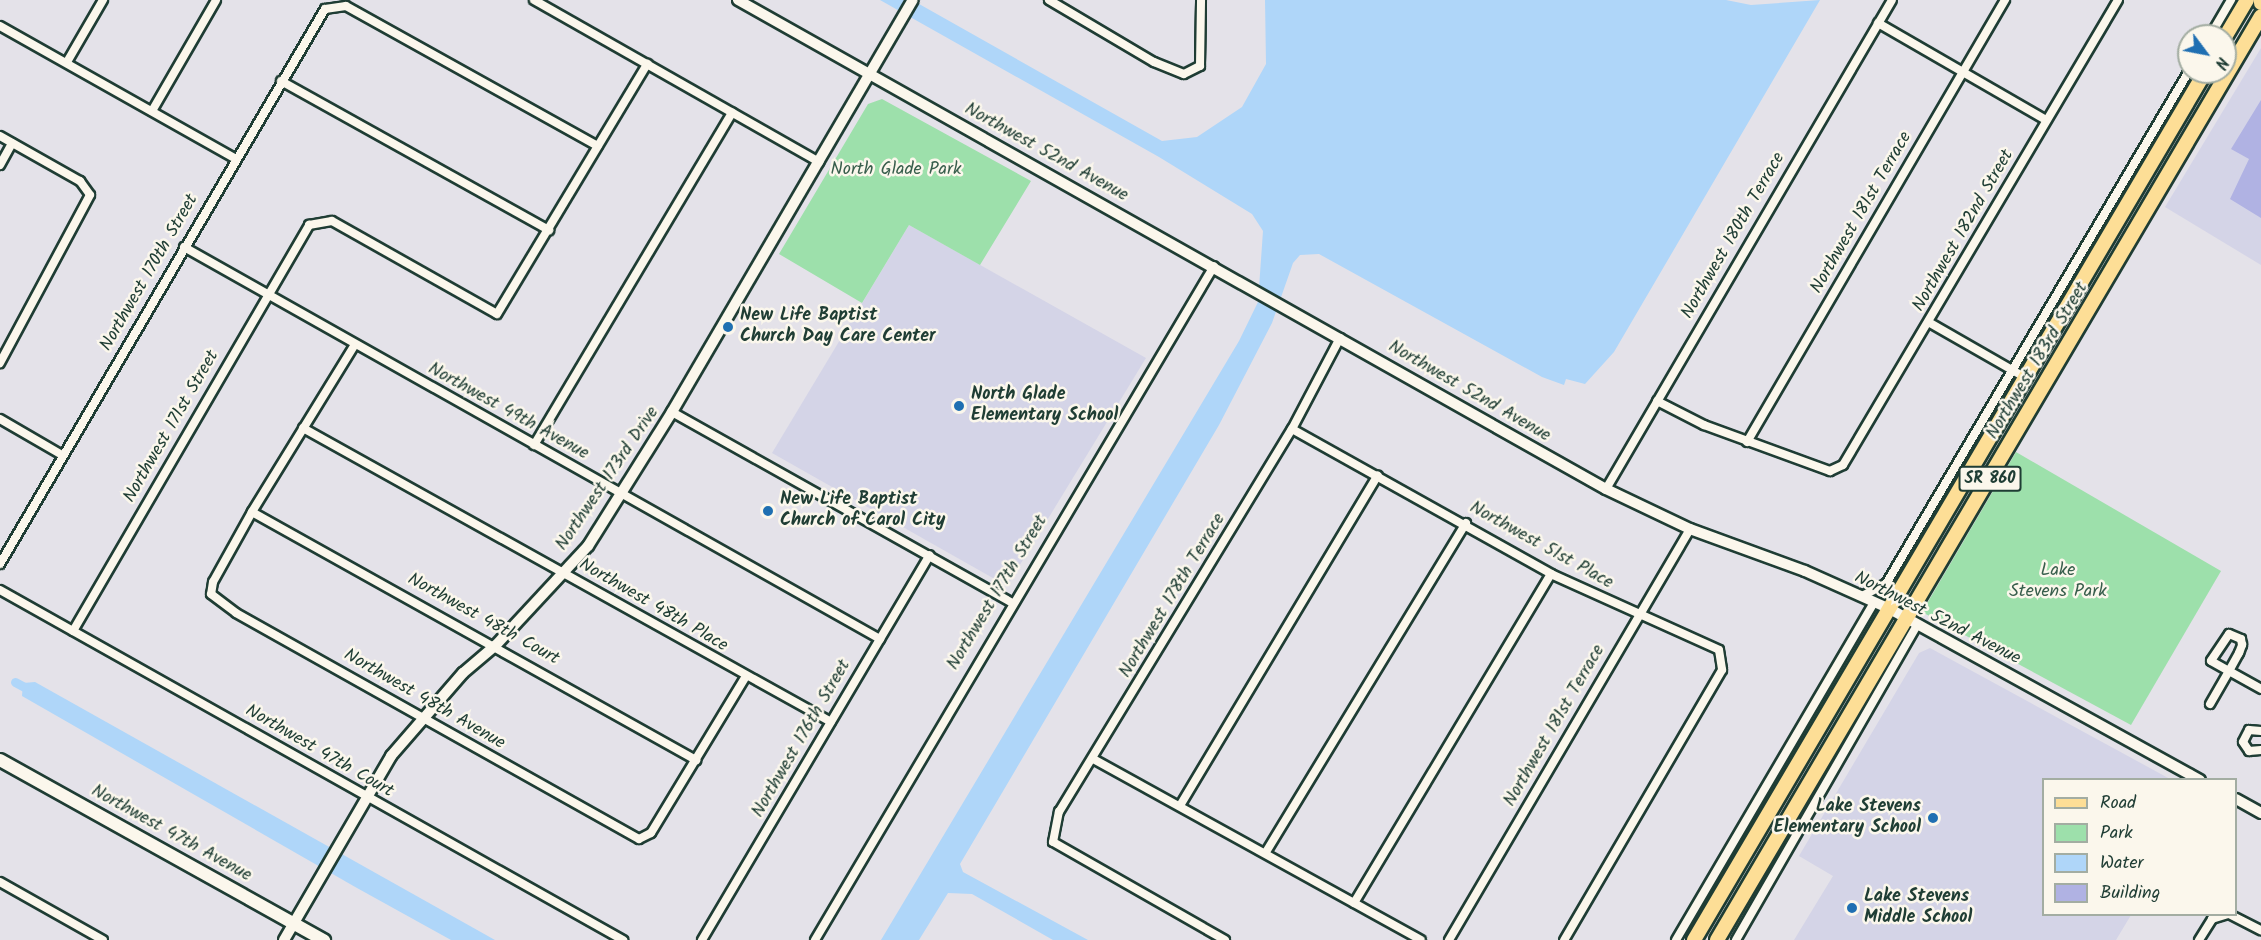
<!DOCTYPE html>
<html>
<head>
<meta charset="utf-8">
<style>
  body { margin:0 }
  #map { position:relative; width:2261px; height:940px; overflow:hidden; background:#e4e2e9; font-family:Kalam,sans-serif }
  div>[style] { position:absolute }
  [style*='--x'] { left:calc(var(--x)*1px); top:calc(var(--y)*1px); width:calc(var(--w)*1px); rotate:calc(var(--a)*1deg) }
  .built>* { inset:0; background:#d4d4e7 }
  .green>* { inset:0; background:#9de0ab }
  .water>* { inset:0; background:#afd6f9 }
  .canal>* { height:9px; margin:-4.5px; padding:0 4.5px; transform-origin:4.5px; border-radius:4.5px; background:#afd6f9 }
  .building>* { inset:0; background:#b0b2e3 }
  .roads { filter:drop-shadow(2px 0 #1f3d34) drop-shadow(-2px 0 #1f3d34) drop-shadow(0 2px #1f3d34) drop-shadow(0 -2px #1f3d34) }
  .minor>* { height:8px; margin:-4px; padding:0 4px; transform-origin:4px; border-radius:4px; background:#fbf7ec }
  .tertiary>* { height:10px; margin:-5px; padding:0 5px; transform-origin:5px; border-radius:5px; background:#fbf7ec }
  .secondary>* { height:12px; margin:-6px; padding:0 6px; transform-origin:6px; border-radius:6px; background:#fbf7ec }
  .primary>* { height:14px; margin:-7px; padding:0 7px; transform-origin:7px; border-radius:7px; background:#fdde96 }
  .dots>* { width:16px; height:16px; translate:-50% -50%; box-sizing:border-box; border:3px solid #fbf7ec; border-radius:50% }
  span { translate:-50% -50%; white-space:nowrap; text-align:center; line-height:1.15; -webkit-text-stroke:5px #fbf7ec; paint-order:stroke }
  .shield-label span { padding:2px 4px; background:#fbf7ec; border:2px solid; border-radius:4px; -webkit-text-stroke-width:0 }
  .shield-label { font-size:16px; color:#1f3d34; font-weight:700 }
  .street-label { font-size:18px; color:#1f3d34 }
  .park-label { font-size:18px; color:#385e4c }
  .poi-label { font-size:18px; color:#1f3d34; font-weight:700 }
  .left { translate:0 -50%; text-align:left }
  .right { translate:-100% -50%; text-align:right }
  .legend { position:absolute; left:2042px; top:778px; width:195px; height:138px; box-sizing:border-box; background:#fbf7ec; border:2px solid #a3ada2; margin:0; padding:8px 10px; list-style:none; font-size:18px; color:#1f3d34 }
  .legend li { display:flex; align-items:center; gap:12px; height:30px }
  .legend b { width:30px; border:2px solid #a3ada2 }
  .north { position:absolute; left:2177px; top:24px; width:60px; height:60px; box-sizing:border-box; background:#fbf7ec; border:2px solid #a3ada2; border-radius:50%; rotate:122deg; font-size:16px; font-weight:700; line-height:24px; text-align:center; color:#1f3d34 }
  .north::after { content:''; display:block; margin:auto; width:21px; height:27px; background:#1f6fb2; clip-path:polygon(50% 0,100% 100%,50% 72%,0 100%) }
</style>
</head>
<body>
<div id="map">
  <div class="built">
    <div style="clip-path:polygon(2261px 48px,2261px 265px,2165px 207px)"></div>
    <div style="clip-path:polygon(909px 225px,1146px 358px,1007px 586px,772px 453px)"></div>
    <div style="clip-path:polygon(1930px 648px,2170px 779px,2044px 780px,2044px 914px,2131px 915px,2116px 940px,1794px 940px,1833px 876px,1799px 856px,1919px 653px)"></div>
  </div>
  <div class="green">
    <div style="clip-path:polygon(882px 99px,1031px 181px,980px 265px,909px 225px,862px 303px,779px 254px,868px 104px)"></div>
    <div style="clip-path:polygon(2016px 452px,2221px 571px,2131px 725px,1922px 612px)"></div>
  </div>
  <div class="water">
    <div style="clip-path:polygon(880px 0,912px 0,1162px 141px,1197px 137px,1242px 107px,1266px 64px,1265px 0,1726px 0,1751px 5px,1820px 0,1614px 352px,1585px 384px,1566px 379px,1564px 385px,1542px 377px,1319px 254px,1300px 255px,1293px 263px,1272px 323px,1219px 425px,960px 864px,963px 872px,1088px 940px,1053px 940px,972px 894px,948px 893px,919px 940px,881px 940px,1239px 341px,1258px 302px,1263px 231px,1252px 214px,1159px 157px)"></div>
    <div style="clip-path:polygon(35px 682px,495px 940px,451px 940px,357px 888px,22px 696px,23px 683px)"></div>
  </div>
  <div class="canal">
    <div style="--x:15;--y:682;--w:19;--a:28"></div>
  </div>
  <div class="building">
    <div style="clip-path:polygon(2261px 100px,2261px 218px,2230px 199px,2249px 159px,2231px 149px)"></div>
  </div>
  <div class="roads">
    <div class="minor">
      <div style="--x:534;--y:0;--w:328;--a:29.6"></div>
      <div style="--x:1049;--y:0;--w:122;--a:30.6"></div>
      <div style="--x:1154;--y:62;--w:32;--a:22"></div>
      <div style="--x:1184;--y:74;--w:18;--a:-27"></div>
      <div style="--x:1200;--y:66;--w:66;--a:-89.1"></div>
      <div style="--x:1878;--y:23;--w:194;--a:30"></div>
      <div style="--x:0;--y:26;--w:271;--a:29.4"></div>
      <div style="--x:2210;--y:36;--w:42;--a:-59.7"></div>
      <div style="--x:67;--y:62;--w:72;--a:-59.9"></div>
      <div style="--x:281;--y:81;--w:307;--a:29.1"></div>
      <div style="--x:152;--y:111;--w:128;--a:-60"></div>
      <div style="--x:0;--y:136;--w:92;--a:29.4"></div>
      <div style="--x:80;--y:181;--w:17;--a:54"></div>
      <div style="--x:90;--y:195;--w:191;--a:118.2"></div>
      <div style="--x:0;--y:165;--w:25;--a:-61"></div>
      <div style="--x:184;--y:247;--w:799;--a:29.39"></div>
      <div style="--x:1930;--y:323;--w:111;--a:29.8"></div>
      <div style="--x:354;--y:346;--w:195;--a:121.6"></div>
      <div style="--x:252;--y:512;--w:80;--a:119.1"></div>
      <div style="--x:213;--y:582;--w:12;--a:99"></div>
      <div style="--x:211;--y:594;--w:31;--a:37"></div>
      <div style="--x:236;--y:613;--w:462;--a:29.3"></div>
      <div style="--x:639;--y:839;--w:13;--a:-27"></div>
      <div style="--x:651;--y:833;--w:181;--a:-58.8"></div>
      <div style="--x:1657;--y:401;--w:53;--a:27.1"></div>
      <div style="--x:1704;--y:425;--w:134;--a:20.1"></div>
      <div style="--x:1830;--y:471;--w:14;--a:-25"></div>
      <div style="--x:1843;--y:465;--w:540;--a:-59.4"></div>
      <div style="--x:672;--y:412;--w:389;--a:29.3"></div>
      <div style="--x:0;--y:419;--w:72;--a:30.1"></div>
      <div style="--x:303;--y:428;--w:604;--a:29.11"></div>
      <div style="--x:1292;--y:429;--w:297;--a:29.2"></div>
      <div style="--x:1551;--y:574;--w:184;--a:24.3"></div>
      <div style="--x:1719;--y:650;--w:20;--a:81"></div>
      <div style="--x:1722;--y:670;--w:313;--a:120.3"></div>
      <div style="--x:1747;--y:442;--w:512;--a:-59.73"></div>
      <div style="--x:534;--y:445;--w:387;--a:-59.2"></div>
      <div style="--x:1606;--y:489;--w:566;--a:-59.68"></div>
      <div style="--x:252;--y:512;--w:509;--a:29.19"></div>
      <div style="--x:0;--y:564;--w:643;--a:-59.65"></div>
      <div style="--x:325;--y:9;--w:21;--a:-8"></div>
      <div style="--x:346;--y:6;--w:288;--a:29.1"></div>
      <div style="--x:0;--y:590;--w:715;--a:29.33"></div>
      <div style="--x:1862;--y:596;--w:27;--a:-27"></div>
      <div style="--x:1886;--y:584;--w:596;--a:-59.43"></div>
      <div style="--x:73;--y:631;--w:470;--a:-59.8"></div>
      <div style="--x:309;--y:225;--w:23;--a:-10"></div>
      <div style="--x:332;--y:221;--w:189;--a:29.4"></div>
      <div style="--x:497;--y:314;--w:292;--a:-59"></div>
      <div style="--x:2210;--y:704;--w:38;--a:-60"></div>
      <div style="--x:2229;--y:671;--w:21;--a:-61"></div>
      <div style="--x:2239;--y:653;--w:9;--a:-69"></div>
      <div style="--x:2242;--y:645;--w:6;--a:-99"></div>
      <div style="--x:2241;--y:639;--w:13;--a:-157"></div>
      <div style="--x:2229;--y:634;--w:32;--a:124"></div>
      <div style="--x:2211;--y:661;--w:21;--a:29"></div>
      <div style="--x:2229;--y:671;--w:37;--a:29"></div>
      <div style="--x:2261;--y:731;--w:12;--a:-175"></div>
      <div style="--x:2249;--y:730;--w:13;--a:117"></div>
      <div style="--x:2243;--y:742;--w:11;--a:56"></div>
      <div style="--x:2249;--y:751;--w:12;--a:-5"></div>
      <div style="--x:1095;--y:760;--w:372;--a:28.9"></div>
      <div style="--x:1181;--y:804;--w:383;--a:-59.1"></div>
      <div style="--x:1266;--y:852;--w:385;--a:-58.7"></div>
      <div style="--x:0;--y:882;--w:118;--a:29.4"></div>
      <div style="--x:1354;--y:903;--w:383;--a:-59.1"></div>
      <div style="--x:2229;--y:914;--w:36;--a:27"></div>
      <div style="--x:702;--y:940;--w:447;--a:-59.4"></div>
      <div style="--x:815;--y:940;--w:783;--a:-59.37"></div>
      <div style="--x:1225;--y:940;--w:198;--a:-150.3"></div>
      <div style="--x:1053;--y:842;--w:31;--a:-79"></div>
      <div style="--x:1059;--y:812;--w:448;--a:-58.7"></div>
      <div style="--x:1292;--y:429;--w:103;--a:-62.2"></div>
      <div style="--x:1449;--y:940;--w:476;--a:-59.6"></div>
      <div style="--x:1676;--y:940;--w:391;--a:-59.6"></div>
      <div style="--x:1736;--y:940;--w:363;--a:-60.1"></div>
      <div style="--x:2199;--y:940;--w:25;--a:-58"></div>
      <div style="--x:2212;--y:919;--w:17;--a:-17"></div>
    </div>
    <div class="tertiary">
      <div style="--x:738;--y:0;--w:996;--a:29.4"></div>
      <div style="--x:1606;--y:489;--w:93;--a:25.5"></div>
      <div style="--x:1690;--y:529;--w:122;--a:20.1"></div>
      <div style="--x:1805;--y:571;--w:93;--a:24.1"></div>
      <div style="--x:1890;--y:609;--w:354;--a:28.9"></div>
      <div style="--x:2236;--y:799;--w:29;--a:29"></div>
      <div style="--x:284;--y:940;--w:213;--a:-59.8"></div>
      <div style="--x:391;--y:756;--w:110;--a:-49.1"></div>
      <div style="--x:463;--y:673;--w:43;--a:-40.3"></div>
      <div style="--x:496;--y:645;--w:135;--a:-47.1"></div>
      <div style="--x:588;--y:546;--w:158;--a:-57.9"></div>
      <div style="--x:672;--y:412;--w:477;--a:-59.7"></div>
    </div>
    <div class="secondary">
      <div style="--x:0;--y:760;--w:371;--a:29.1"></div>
    </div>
    <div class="primary">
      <div style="--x:2261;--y:0;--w:3;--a:90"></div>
      <div style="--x:2225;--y:37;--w:43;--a:-59.3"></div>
      <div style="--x:1694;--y:940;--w:1007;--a:-59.51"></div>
      <div style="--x:1717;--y:940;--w:1072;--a:-59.51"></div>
    </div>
  </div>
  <div class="dots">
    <div style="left:728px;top:327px;background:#1f6fb2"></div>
    <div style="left:959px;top:406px;background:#1f6fb2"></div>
    <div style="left:768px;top:511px;background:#1f6fb2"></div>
    <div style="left:1933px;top:818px;background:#1f6fb2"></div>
    <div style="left:1852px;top:908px;background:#1f6fb2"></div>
  </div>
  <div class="shield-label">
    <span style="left:1990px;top:479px">SR 860</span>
  </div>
  <div class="street-label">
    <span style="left:1046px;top:153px;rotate:29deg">Northwest 52nd Avenue</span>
    <span style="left:1862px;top:213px;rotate:-60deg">Northwest 181st Terrace</span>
    <span style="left:1964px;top:231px;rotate:-60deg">Northwest 182nd Street</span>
    <span style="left:1734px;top:236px;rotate:-60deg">Northwest 180th Terrace</span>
    <span style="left:150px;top:273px;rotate:-60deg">Northwest 170th Street</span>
    <span style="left:2038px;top:361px;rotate:-59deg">Northwest 183rd Street</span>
    <span style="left:1469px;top:392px;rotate:30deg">Northwest 52nd Avenue</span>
    <span style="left:508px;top:412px;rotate:29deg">Northwest 49th Avenue</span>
    <span style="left:172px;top:427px;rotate:-60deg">Northwest 171st Street</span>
    <span style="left:608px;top:479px;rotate:-56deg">Northwest 173rd Drive</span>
    <span style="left:1541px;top:546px;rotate:29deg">Northwest 51st Place</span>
    <span style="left:998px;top:593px;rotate:-59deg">Northwest 177th Street</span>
    <span style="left:1173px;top:596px;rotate:-59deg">Northwest 178th Terrace</span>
    <span style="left:653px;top:606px;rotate:30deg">Northwest 48th Place</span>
    <span style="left:1937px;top:619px;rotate:27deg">Northwest 52nd Avenue</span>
    <span style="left:483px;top:620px;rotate:29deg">Northwest 48th Court</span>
    <span style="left:424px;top:700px;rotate:30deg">Northwest 48th Avenue</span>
    <span style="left:1555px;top:726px;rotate:-60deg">Northwest 181st Terrace</span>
    <span style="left:802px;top:739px;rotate:-60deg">Northwest 176th Street</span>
    <span style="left:319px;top:752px;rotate:30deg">Northwest 47th Court</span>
    <span style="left:171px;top:834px;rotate:29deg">Northwest 47th Avenue</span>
  </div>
  <div class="park-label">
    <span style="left:896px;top:170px">North Glade Park</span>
    <span style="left:2058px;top:582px">Lake<br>Stevens Park</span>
  </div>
  <div class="poi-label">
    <span class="left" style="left:740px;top:327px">New Life Baptist<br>Church Day Care Center</span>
    <span class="left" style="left:971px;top:406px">North Glade<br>Elementary School</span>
    <span class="left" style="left:780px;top:511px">New Life Baptist<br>Church of Carol City</span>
    <span class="right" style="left:1921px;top:818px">Lake Stevens<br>Elementary School</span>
    <span class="left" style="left:1864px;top:908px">Lake Stevens<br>Middle School</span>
  </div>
  <ul class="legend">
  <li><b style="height:8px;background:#fdde96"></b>Road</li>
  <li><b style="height:16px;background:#9de0ab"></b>Park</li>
  <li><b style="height:16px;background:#afd6f9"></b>Water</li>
  <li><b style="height:16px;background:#b0b2e3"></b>Building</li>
  </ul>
  <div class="north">N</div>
</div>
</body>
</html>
